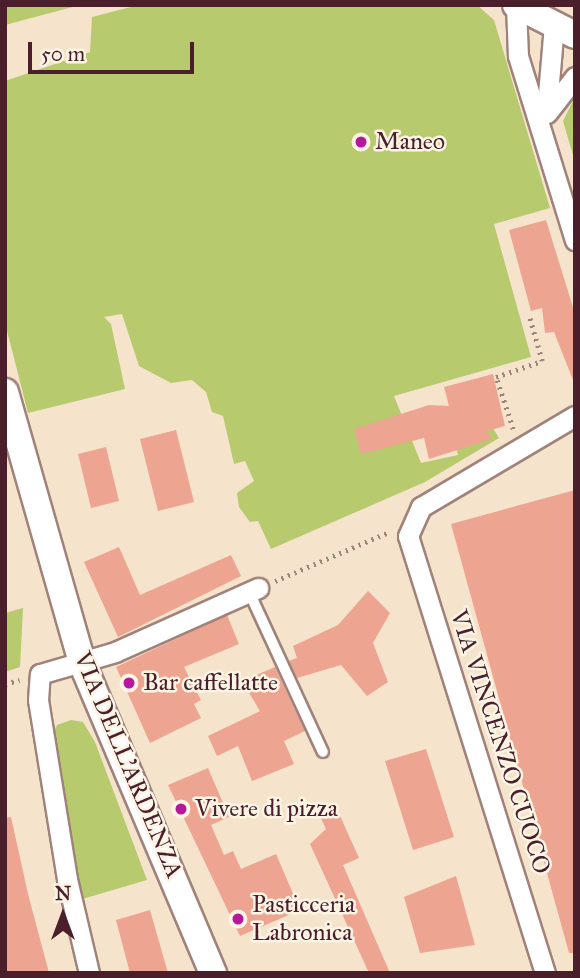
<!DOCTYPE html>
<html>
<head>
<meta charset="utf-8">
<style>
  body { margin:0 }
  #map { position:relative; width:580px; height:978px; overflow:hidden; background:#f5e4cb; font-family:"IM FELL Great Primer",serif }
  div>[style] { position:absolute }
  [style*='--x'] { left:calc(var(--x)*1px); top:calc(var(--y)*1px); width:calc(var(--w)*1px); rotate:calc(var(--a)*1deg) }
  .green>* { inset:0; background:#b7ca6e }
  .building>* { inset:0; background:#eda490 }
  .path>* { height:4.5px; margin-top:-2.25px; transform-origin:0; background:repeating-linear-gradient(90deg,#a0827b 0 2px,transparent 0 7px) }
  .roads { filter:drop-shadow(2px 0 #a0827b) drop-shadow(-2px 0 #a0827b) drop-shadow(0 2px #a0827b) drop-shadow(0 -2px #a0827b) }
  .service>* { height:10px; margin:-5px; padding:0 5px; transform-origin:5px; border-radius:5px; background:#fff }
  .minor>* { height:19px; margin:-9.5px; padding:0 9.5px; transform-origin:9.5px; border-radius:9.5px; background:#fff }
  .secondary>* { height:26px; margin:-13px; padding:0 13px; transform-origin:13px; border-radius:13px; background:#fff }
  .dots>* { width:19px; height:19px; translate:-50% -50%; box-sizing:border-box; border:4px solid #fcf5e5; border-radius:50% }
  span { translate:-50% -50%; white-space:nowrap; text-align:center; line-height:1.15; -webkit-text-stroke:5px #fcf5e5; paint-order:stroke }
  .poi-label { font-size:24px; color:#4a1f2b }
  .left { translate:0 -50%; text-align:left }
  .street-label { font-size:24px; color:#4a1f2b }
  .frame { position:absolute; inset:0; border:7px solid #4a1f2b; pointer-events:none }
  .north { position:absolute; left:28px; top:880px; width:70px; height:70px; -webkit-text-stroke:5px #fcf5e5; paint-order:stroke; rotate:0deg; font-size:19px; font-weight:700; line-height:28px; text-align:center; color:#4a1f2b }
  .north::after { content:''; display:block; margin:auto; width:24px; height:32px; background:#4a1f2b; clip-path:polygon(50% 0,100% 100%,50% 72%,0 100%) }
  .scale { position:absolute; left:28px; top:42px; width:166px; height:32px; box-sizing:border-box; border:4px solid #4a1f2b; border-top:0; padding-left:9px; font-size:21px; line-height:24px; white-space:nowrap; color:#4a1f2b; -webkit-text-stroke:5px #fcf5e5; paint-order:stroke }
</style>
</head>
<body>
<div id="map">
  <div class="green">
    <div style="clip-path:polygon(5px 5px,80px 5px,5px 25px)"></div>
    <div style="clip-path:polygon(139px 5px,477px 5px,494px 20px,550px 208px,494px 224px,531px 357px,394px 396px,421px 463px,458px 455px,455px 444px,482px 410px,499px 438px,425px 482px,271px 549px,258px 521px,250px 522px,239px 507px,237px 493px,254px 481px,245px 461px,234px 464px,223px 416px,212px 412px,206px 392px,192px 380px,171px 383px,139px 366px,122px 314px,104px 317px,111px 324px,125px 389px,28px 413px,5px 323px,5px 81px,90px 52px,92px 17px)"></div>
    <div style="clip-path:polygon(575px 97px,575px 162px,563px 121px)"></div>
    <div style="clip-path:polygon(23px 608px,20px 667px,5px 672px,5px 613px)"></div>
    <div style="clip-path:polygon(71px 720px,83px 722px,95px 742px,147px 880px,79px 900px,51px 738px,57px 725px)"></div>
  </div>
  <div class="building">
    <div style="clip-path:polygon(546px 220px,575px 314px,575px 385px,554px 332px,545px 333px,542px 308px,531px 311px,509px 230px)"></div>
    <div style="clip-path:polygon(493px 374px,505px 426px,487px 431px,492px 439px,429px 459px,424px 438px,361px 454px,354px 429px,429px 405px,449px 406px,444px 387px)"></div>
    <div style="clip-path:polygon(176px 430px,194px 502px,158px 511px,140px 439px)"></div>
    <div style="clip-path:polygon(106px 447px,119px 501px,91px 508px,78px 454px)"></div>
    <div style="clip-path:polygon(575px 490px,575px 953px,569px 953px,451px 524px)"></div>
    <div style="clip-path:polygon(119px 547px,140px 595px,231px 555px,241px 576px,118px 637px,84px 562px)"></div>
    <div style="clip-path:polygon(368px 591px,390px 613px,373px 643px,388px 682px,367px 696px,341px 665px,297px 678px,289px 661px,297px 658px,293px 646px,338px 625px)"></div>
    <div style="clip-path:polygon(227px 615px,239px 644px,184px 667px,201px 700px,194px 704px,201px 718px,150px 743px,116px 667px)"></div>
    <div style="clip-path:polygon(275px 667px,305px 731px,284px 741px,294px 764px,252px 781px,238px 746px,217px 756px,208px 736px,260px 711px,242px 681px)"></div>
    <div style="clip-path:polygon(426px 749px,454px 837px,413px 850px,385px 761px)"></div>
    <div style="clip-path:polygon(208px 768px,229px 817px,211px 825px,224px 855px,233px 851px,241px 869px,276px 854px,300px 910px,240px 936px,168px 785px)"></div>
    <div style="clip-path:polygon(336px 807px,359px 858px,343px 865px,390px 973px,369px 973px,310px 844px,326px 829px,319px 814px)"></div>
    <div style="clip-path:polygon(11px 817px,28px 894px,49px 973px,5px 973px,5px 818px)"></div>
    <div style="clip-path:polygon(456px 876px,475px 945px,420px 953px,404px 897px)"></div>
    <div style="clip-path:polygon(150px 910px,168px 973px,130px 973px,116px 920px)"></div>
  </div>
  <div class="path">
    <div style="--x:513;--y:429;--w:55;--a:-108.1"></div>
    <div style="--x:496;--y:377;--w:49;--a:-19.2"></div>
    <div style="--x:542;--y:361;--w:47;--a:-106.1"></div>
    <div style="--x:275;--y:581;--w:124;--a:-23.3"></div>
    <div style="--x:5;--y:684;--w:15;--a:-16"></div>
  </div>
  <div class="roads">
    <div class="service">
      <div style="--x:249;--y:592;--w:176;--a:65.2"></div>
    </div>
    <div class="minor">
      <div style="--x:516;--y:5;--w:51;--a:87.8"></div>
      <div style="--x:518;--y:56;--w:193;--a:72.8"></div>
      <div style="--x:547;--y:106;--w:81;--a:-85.1"></div>
      <div style="--x:547;--y:113;--w:46;--a:-52.1"></div>
      <div style="--x:89;--y:973;--w:97;--a:-103.2"></div>
      <div style="--x:67;--y:879;--w:181;--a:-99.2"></div>
      <div style="--x:38;--y:700;--w:26;--a:-86"></div>
      <div style="--x:40;--y:674;--w:78;--a:-16.3"></div>
      <div style="--x:115;--y:652;--w:157;--a:-24.1"></div>
      <div style="--x:545;--y:973;--w:458;--a:-107.4"></div>
      <div style="--x:408;--y:536;--w:32;--a:-66"></div>
      <div style="--x:421;--y:507;--w:179;--a:-30.6"></div>
    </div>
    <div class="secondary">
      <div style="--x:516;--y:5;--w:66;--a:27"></div>
      <div style="--x:5;--y:392;--w:282;--a:74.1"></div>
      <div style="--x:82;--y:663;--w:337;--a:67.1"></div>
    </div>
  </div>
  <div class="dots">
    <div style="left:361px;top:142px;background:#b5179e"></div>
    <div style="left:129px;top:683px;background:#b5179e"></div>
    <div style="left:181px;top:809px;background:#b5179e"></div>
    <div style="left:238px;top:919px;background:#b5179e"></div>
  </div>
  <div class="poi-label">
    <span class="left" style="left:375px;top:142px">Maneo</span>
    <span class="left" style="left:143px;top:683px">Bar caffellatte</span>
    <span class="left" style="left:195px;top:809px">Vivere di pizza</span>
    <span class="left" style="left:252px;top:919px">Pasticceria<br>Labronica</span>
  </div>
  <div class="street-label">
    <span style="left:500px;top:742px;rotate:72deg">VIA VINCENZO CUOCO</span>
    <span style="left:128px;top:765px;rotate:67deg">VIA DELL'ARDENZA</span>
  </div>
  <div class="frame"></div>
  <div class="north">N</div>
  <div class="scale">50 m</div>
</div>
</body>
</html>
